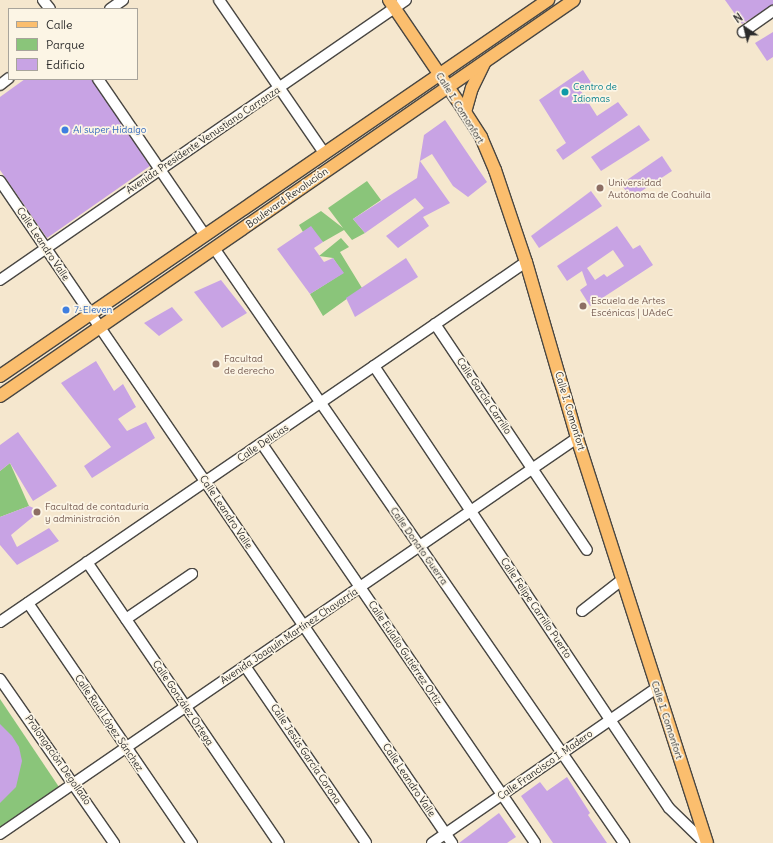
<!DOCTYPE html>
<html>
<head>
<meta charset="utf-8">
<style>
  body { margin:0 }
  #map { position:relative; width:773px; height:843px; overflow:hidden; background:#f5e7ce; font-family:Delius,sans-serif }
  div>[style] { position:absolute }
  [style*='--x'] { left:calc(var(--x)*1px); top:calc(var(--y)*1px); width:calc(var(--w)*1px); rotate:calc(var(--a)*1deg) }
  .green>* { inset:0; background:#8ac57a }
  .building>* { inset:0; background:#c8a3e4 }
  .roads { filter:drop-shadow(1px 0 #494743) drop-shadow(-1px 0 #494743) drop-shadow(0 1px #494743) drop-shadow(0 -1px #494743) }
  .minor>* { height:10px; margin:-5px; padding:0 5px; transform-origin:5px; border-radius:5px; background:#fff }
  .major>* { height:12px; margin:-6px; padding:0 6px; transform-origin:6px; border-radius:6px; background:#fbbe6e }
  .dots>* { width:11px; height:11px; translate:-50% -50%; box-sizing:border-box; border:2px solid #fcf5e5; border-radius:50% }
  span { translate:-50% -50%; white-space:nowrap; text-align:center; line-height:1.15; -webkit-text-stroke:3.5px #fcf5e5; paint-order:stroke }
  .culture-label { font-size:10px; color:#0d838f }
  .left { translate:0 -50%; text-align:left }
  .street-label { font-size:10px; color:#2b2b2b }
  .shop-label { font-size:10px; color:#366cbe }
  .education-label { font-size:10px; color:#785e54 }
  .legend { position:absolute; left:8px; top:8px; width:130px; height:72px; box-sizing:border-box; background:#fcf5e5; border:1px solid #a8a49b; margin:0; padding:5px 7px; list-style:none; font-size:12px; color:#2b2b2b }
  .legend li { display:flex; align-items:center; gap:8px; height:20px }
  .legend b { width:20px; border:1px solid #a8a49b }
  .north { position:absolute; left:725px; top:8px; width:40px; height:40px; -webkit-text-stroke:3px #fcf5e5; paint-order:stroke; rotate:325deg; font-size:11px; font-weight:700; line-height:16px; text-align:center; color:#2b2b2b }
  .north::after { content:''; display:block; margin:auto; width:14px; height:18px; background:#2b2b2b; clip-path:polygon(50% 0,100% 100%,50% 72%,0 100%) }
</style>
</head>
<body>
<div id="map">
  <div class="green">
    <div style="clip-path:polygon(367px 181px,381px 200px,353px 219px,365px 233px,352px 240px,344px 230px,323px 242px,303px 232px,299px 225px,321px 211px,343px 228px,328px 208px)"></div>
    <div style="clip-path:polygon(341px 238px,349px 247px,340px 252px,362px 288px,323px 316px,310px 294px,343px 273px,333px 258px,319px 256px)"></div>
    <div style="clip-path:polygon(10px 463px,29px 506px,0 517px,0 471px)"></div>
    <div style="clip-path:polygon(0 699px,59px 787px,0 828px)"></div>
  </div>
  <div class="building">
    <div style="clip-path:polygon(725px 0,773px 0,773px 5px,742px 24px)"></div>
    <div style="clip-path:polygon(773px 32px,773px 57px,767px 61px,755px 43px)"></div>
    <div style="clip-path:polygon(583px 70px,592px 84px,581px 91px,597px 116px,618px 102px,628px 115px,563px 160px,556px 150px,566px 143px,539px 100px)"></div>
    <div style="clip-path:polygon(25px 79px,92px 79px,150px 166px,47px 238px,0 170px,0 97px)"></div>
    <div style="clip-path:polygon(445px 120px,487px 182px,468px 197px,453px 186px,432px 154px,420px 161px,450px 203px,423px 217px,429px 226px,398px 248px,386px 236px,424px 208px,415px 198px,365px 233px,353px 219px,417px 178px,424px 135px)"></div>
    <div style="clip-path:polygon(639px 125px,650px 140px,601px 171px,591px 157px)"></div>
    <div style="clip-path:polygon(662px 156px,672px 171px,631px 198px,621px 184px)"></div>
    <div style="clip-path:polygon(591px 191px,602px 206px,539px 248px,531px 236px)"></div>
    <div style="clip-path:polygon(311px 226px,323px 242px,314px 248px,324px 262px,333px 258px,344px 273px,310px 294px,277px 249px)"></div>
    <div style="clip-path:polygon(evenodd,617px 226px,633px 249px,640px 245px,653px 265px,590px 306px,580px 290px,587px 285px,582px 271px,567px 281px,557px 266px,617px 226px,613px 250px,624px 266px,607px 277px,604px 274px,595px 280px,587px 268px,613px 250px)"></div>
    <div style="clip-path:polygon(406px 258px,418px 277px,355px 317px,346px 298px)"></div>
    <div style="clip-path:polygon(221px 280px,247px 313px,222px 328px,194px 292px)"></div>
    <div style="clip-path:polygon(172px 307px,183px 320px,159px 336px,144px 323px)"></div>
    <div style="clip-path:polygon(96px 361px,114px 391px,123px 384px,136px 407px,118px 419px,127px 431px,146px 422px,155px 438px,92px 478px,84px 466px,111px 447px,61px 383px)"></div>
    <div style="clip-path:polygon(18px 432px,57px 486px,33px 501px,10px 463px,0 471px,0 445px)"></div>
    <div style="clip-path:polygon(29px 506px,40px 511px,11px 535px,17px 547px,49px 528px,59px 541px,17px 565px,0 545px,0 517px)"></div>
    <div style="clip-path:polygon(0 724px,12px 736px,19px 747px,22px 761px,16px 787px,0 803px)"></div>
    <div style="clip-path:polygon(567px 777px,590px 813px,588px 815px,607px 843px,553px 843px,521px 796px,540px 782px,547px 791px)"></div>
    <div style="clip-path:polygon(499px 813px,516px 837px,507px 843px,459px 843px)"></div>
  </div>
  <div class="roads">
    <div class="minor">
      <div style="--x:43;--y:0;--w:11;--a:52"></div>
      <div style="--x:219;--y:0;--w:186;--a:55.5"></div>
      <div style="--x:110;--y:9;--w:16;--a:-35"></div>
      <div style="--x:743;--y:32;--w:37;--a:-35"></div>
      <div style="--x:98;--y:79;--w:189;--a:55.6"></div>
      <div style="--x:0;--y:85;--w:11;--a:-38"></div>
      <div style="--x:0;--y:181;--w:802;--a:55.68"></div>
      <div style="--x:214;--y:248;--w:723;--a:55.43"></div>
      <div style="--x:0;--y:280;--w:493;--a:-34.6"></div>
      <div style="--x:435;--y:324;--w:272;--a:56.1"></div>
      <div style="--x:374;--y:366;--w:531;--a:56.28"></div>
      <div style="--x:669;--y:808;--w:50;--a:44.2"></div>
      <div style="--x:262;--y:444;--w:483;--a:55.6"></div>
      <div style="--x:87;--y:562;--w:340;--a:55.7"></div>
      <div style="--x:28;--y:603;--w:291;--a:55.7"></div>
      <div style="--x:582;--y:611;--w:52;--a:-38"></div>
      <div style="--x:126;--y:619;--w:80;--a:-34.3"></div>
      <div style="--x:0;--y:622;--w:637;--a:-34.39"></div>
      <div style="--x:245;--y:666;--w:214;--a:55.6"></div>
      <div style="--x:0;--y:679;--w:200;--a:55.2"></div>
      <div style="--x:0;--y:834;--w:700;--a:-34.46"></div>
      <div style="--x:432;--y:843;--w:273;--a:-34.6"></div>
    </div>
    <div class="major">
      <div style="--x:389;--y:0;--w:135;--a:55.8"></div>
      <div style="--x:465;--y:112;--w:30;--a:57"></div>
      <div style="--x:481;--y:137;--w:36;--a:67"></div>
      <div style="--x:495;--y:170;--w:97;--a:71.4"></div>
      <div style="--x:526;--y:262;--w:183;--a:73.8"></div>
      <div style="--x:577;--y:438;--w:425;--a:72.2"></div>
      <div style="--x:465;--y:112;--w:25;--a:-74"></div>
      <div style="--x:472;--y:88;--w:28;--a:-64"></div>
      <div style="--x:0;--y:376;--w:665;--a:-34.46"></div>
      <div style="--x:0;--y:396;--w:697;--a:-34.6"></div>
    </div>
  </div>
  <div class="dots">
    <div style="left:565px;top:92px;background:#0f9aa8"></div>
    <div style="left:65px;top:130px;background:#3f7fe0"></div>
    <div style="left:600px;top:188px;background:#8d6e63"></div>
    <div style="left:583px;top:306px;background:#8d6e63"></div>
    <div style="left:66px;top:310px;background:#3f7fe0"></div>
    <div style="left:216px;top:364px;background:#8d6e63"></div>
    <div style="left:37px;top:512px;background:#8d6e63"></div>
  </div>
  <div class="culture-label">
    <span class="left" style="left:573px;top:92px">Centro de<br>Idiomas</span>
  </div>
  <div class="street-label">
    <span style="left:460px;top:108px;rotate:58deg">Calle I. Comonfort</span>
    <span style="left:203px;top:140px;rotate:-34deg">Avenida Presidente Venustiano Carranza</span>
    <span style="left:287px;top:198px;rotate:-35deg">Boulevard Revolución</span>
    <span style="left:43px;top:244px;rotate:56deg">Calle Leandro Valle</span>
    <span style="left:484px;top:396px;rotate:56deg">Calle García Carrillo</span>
    <span style="left:570px;top:411px;rotate:73deg">Calle I. Comonfort</span>
    <span style="left:263px;top:443px;rotate:-34deg">Calle Delicias</span>
    <span style="left:226px;top:512px;rotate:56deg">Calle Leandro Valle</span>
    <span style="left:419px;top:546px;rotate:55deg">Calle Donato Guerra</span>
    <span style="left:536px;top:608px;rotate:56deg">Calle Felipe Carrillo Puerto</span>
    <span style="left:289px;top:636px;rotate:-34deg">Avenida Joaquín Martínez Chavarría</span>
    <span style="left:405px;top:653px;rotate:56deg">Calle Eulalio Gutiérrez Ortiz</span>
    <span style="left:183px;top:703px;rotate:56deg">Calle González Ortega</span>
    <span style="left:667px;top:720px;rotate:72deg">Calle I. Comonfort</span>
    <span style="left:109px;top:723px;rotate:56deg">Calle Raúl López Sánchez</span>
    <span style="left:306px;top:754px;rotate:56deg">Calle Jesús García Corona</span>
    <span style="left:58px;top:760px;rotate:55deg">Prolongación Degollado</span>
    <span style="left:545px;top:765px;rotate:-35deg">Calle Francisco I. Madero</span>
    <span style="left:409px;top:780px;rotate:56deg">Calle Leandro Valle</span>
  </div>
  <div class="shop-label">
    <span class="left" style="left:73px;top:130px">Al super Hidalgo</span>
    <span class="left" style="left:74px;top:310px">7-Eleven</span>
  </div>
  <div class="education-label">
    <span class="left" style="left:608px;top:188px">Universidad<br>Autónoma de Coahuila</span>
    <span class="left" style="left:591px;top:306px">Escuela de Artes<br>Escénicas | UAdeC</span>
    <span class="left" style="left:224px;top:364px">Facultad<br>de derecho</span>
    <span class="left" style="left:45px;top:512px">Facultad de contaduría<br>y administración</span>
  </div>
  <ul class="legend">
  <li><b style="height:5px;background:#fbbe6e"></b>Calle</li>
  <li><b style="height:11px;background:#8ac57a"></b>Parque</li>
  <li><b style="height:11px;background:#c8a3e4"></b>Edificio</li>
  </ul>
  <div class="north">N</div>
</div>
</body>
</html>
